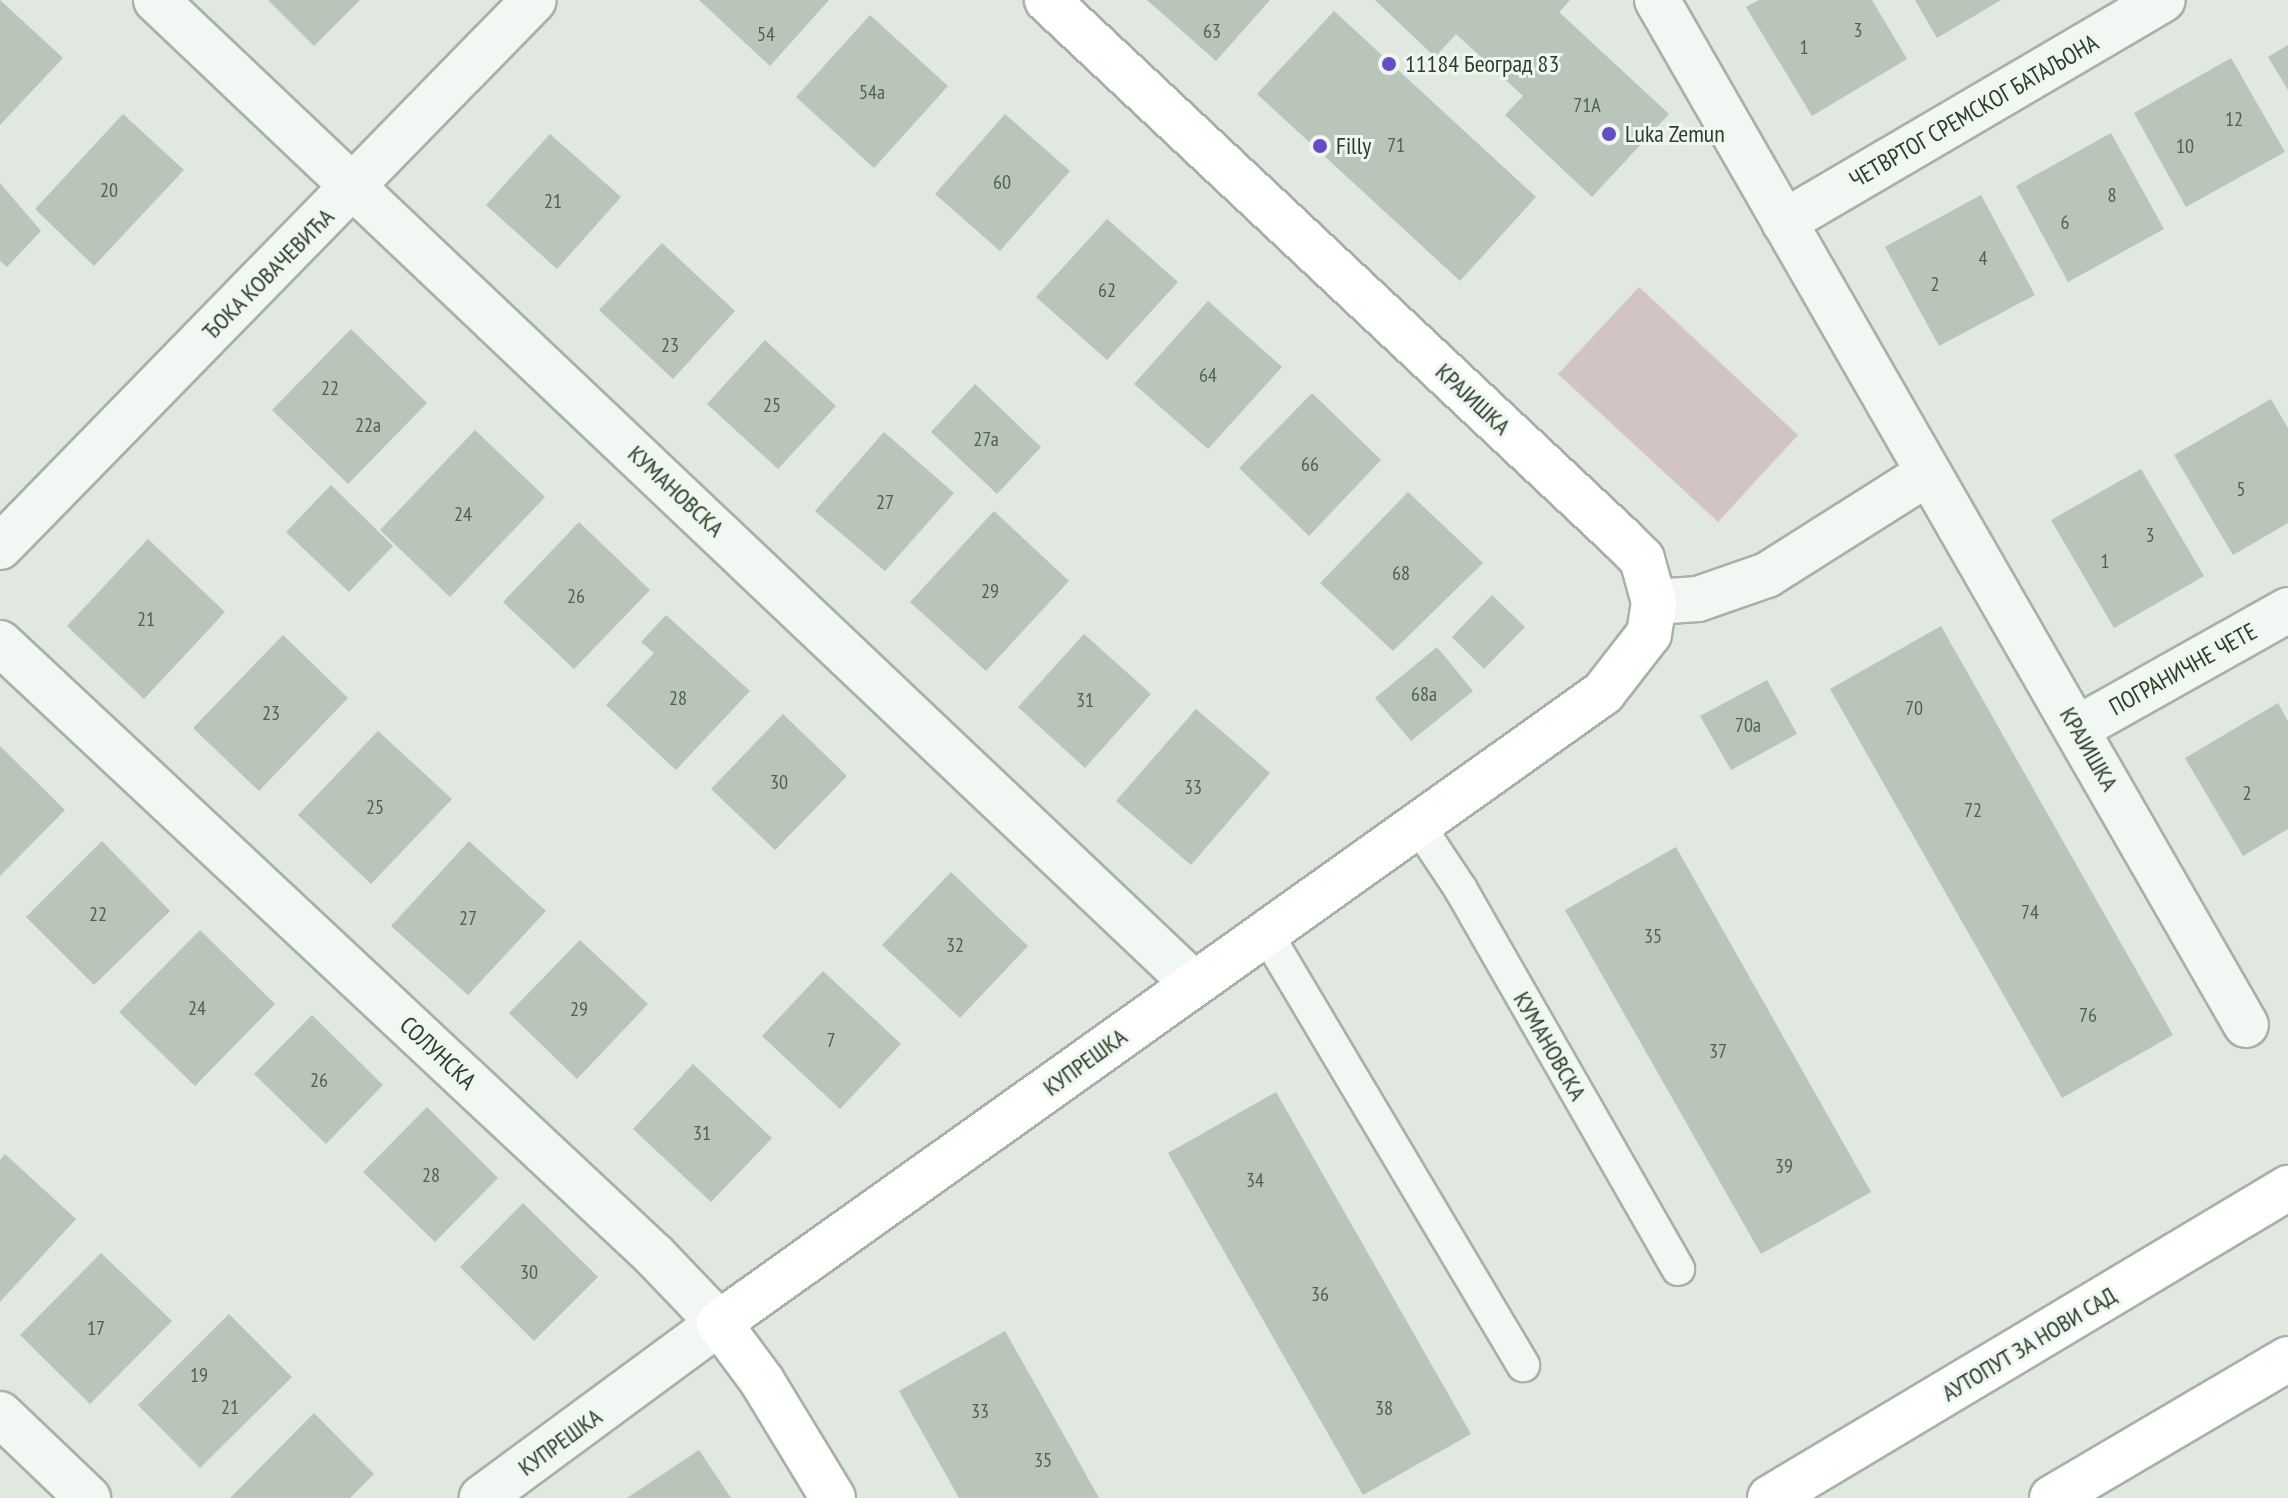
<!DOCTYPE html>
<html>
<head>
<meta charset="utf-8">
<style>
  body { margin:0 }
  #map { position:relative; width:2288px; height:1498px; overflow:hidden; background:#e0e8e0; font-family:"PT Sans Narrow",sans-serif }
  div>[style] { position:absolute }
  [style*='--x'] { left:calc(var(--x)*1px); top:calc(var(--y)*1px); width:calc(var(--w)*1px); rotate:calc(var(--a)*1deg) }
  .green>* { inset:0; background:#d2c4c2 }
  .building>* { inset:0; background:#b8c5b8 }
  .roads { filter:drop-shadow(2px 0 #a6b2a6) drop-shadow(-2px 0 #a6b2a6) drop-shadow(0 2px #a6b2a6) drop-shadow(0 -2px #a6b2a6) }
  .service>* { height:32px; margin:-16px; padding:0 16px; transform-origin:16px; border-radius:16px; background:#f3f7f3 }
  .minor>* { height:44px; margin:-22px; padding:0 22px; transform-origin:22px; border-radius:22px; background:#f3f7f3 }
  .secondary>* { height:44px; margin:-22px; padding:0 22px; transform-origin:22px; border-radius:22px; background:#fff }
  .primary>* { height:44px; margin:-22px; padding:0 22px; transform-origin:22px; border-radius:22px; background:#fff }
  .dots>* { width:22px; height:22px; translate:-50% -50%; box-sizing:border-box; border:4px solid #f0f6f0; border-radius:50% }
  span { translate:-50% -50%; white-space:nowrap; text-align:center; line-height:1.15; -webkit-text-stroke:6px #f0f6f0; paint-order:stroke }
  .number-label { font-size:20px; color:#4e604e }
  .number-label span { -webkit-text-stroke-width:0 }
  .poi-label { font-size:24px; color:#2a3f2a }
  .left { translate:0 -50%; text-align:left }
  .street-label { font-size:24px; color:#2a3f2a }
</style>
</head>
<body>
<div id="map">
  <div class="green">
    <div style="clip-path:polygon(1639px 287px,1798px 435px,1718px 522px,1558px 374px)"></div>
  </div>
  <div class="building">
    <div style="clip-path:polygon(0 0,63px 58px,0 125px)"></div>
    <div style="clip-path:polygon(268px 0,360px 0,314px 46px)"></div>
    <div style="clip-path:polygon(699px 0,829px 0,770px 66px)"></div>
    <div style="clip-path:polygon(1147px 0,1270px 0,1216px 61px)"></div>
    <div style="clip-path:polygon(1375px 0,1570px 0,1559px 12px,1669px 114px,1592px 197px,1505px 115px,1523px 96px,1456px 34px,1435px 57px)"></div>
    <div style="clip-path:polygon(1759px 0,1872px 0,1907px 59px,1812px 116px,1746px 7px)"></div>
    <div style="clip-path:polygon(1915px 0,2001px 0,1937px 38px)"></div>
    <div style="clip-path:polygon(1334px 11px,1536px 197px,1460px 281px,1257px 94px)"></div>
    <div style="clip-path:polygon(870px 15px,948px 86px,874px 168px,796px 97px)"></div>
    <div style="clip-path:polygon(2288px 45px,2288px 90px,2268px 57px)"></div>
    <div style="clip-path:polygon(2231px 58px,2285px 152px,2186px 207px,2134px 113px)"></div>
    <div style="clip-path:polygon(123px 114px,184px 170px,94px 266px,35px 209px)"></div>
    <div style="clip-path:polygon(1005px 114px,1070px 171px,1000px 251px,935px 194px)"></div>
    <div style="clip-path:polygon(2111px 133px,2164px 229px,2068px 282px,2016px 186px)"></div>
    <div style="clip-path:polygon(550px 134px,621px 197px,557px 269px,486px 205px)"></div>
    <div style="clip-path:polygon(0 183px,41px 231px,7px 267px,0 261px)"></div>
    <div style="clip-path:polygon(1981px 195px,2035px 295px,1939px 346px,1885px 247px)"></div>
    <div style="clip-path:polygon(1107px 219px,1178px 282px,1107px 360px,1036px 297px)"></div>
    <div style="clip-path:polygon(662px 243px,735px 311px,673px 379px,599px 310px)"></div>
    <div style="clip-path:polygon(1208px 301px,1282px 367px,1208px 449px,1134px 384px)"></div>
    <div style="clip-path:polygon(351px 329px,427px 403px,348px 484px,272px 410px)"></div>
    <div style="clip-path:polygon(765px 340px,836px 406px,778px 469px,707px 404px)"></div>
    <div style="clip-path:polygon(975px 384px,1041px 447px,997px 494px,931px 432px)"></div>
    <div style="clip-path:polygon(1312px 393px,1381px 460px,1309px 536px,1239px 468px)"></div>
    <div style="clip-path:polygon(2271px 399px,2288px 428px,2288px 523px,2233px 555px,2174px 455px)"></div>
    <div style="clip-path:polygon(475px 430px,545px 497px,450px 597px,380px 530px)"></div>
    <div style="clip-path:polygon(884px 432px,954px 493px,885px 571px,815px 511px)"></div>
    <div style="clip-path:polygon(2141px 469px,2204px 576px,2114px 628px,2051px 520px)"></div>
    <div style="clip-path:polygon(331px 485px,393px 546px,349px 592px,286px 532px)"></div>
    <div style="clip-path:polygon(1408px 492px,1483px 563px,1393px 651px,1320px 583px)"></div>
    <div style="clip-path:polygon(994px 511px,1069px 581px,986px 671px,910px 602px)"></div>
    <div style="clip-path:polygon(579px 522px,650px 590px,574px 669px,503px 602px)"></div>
    <div style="clip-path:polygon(148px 539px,225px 612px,144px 699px,67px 626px)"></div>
    <div style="clip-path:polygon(1492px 595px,1525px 627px,1484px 669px,1452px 637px)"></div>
    <div style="clip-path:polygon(666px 615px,750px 691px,676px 770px,606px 705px,654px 653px,641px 642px)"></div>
    <div style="clip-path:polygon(1941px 626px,2173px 1035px,2062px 1098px,1830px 689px)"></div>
    <div style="clip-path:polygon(1084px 634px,1151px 694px,1085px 768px,1018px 707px)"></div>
    <div style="clip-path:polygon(283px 635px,348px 698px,259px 791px,193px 728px)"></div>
    <div style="clip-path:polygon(1437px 647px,1473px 691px,1411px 741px,1375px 698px)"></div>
    <div style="clip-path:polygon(1767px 680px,1797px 734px,1731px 770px,1700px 716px)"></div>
    <div style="clip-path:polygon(2278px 703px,2288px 721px,2288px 829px,2243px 856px,2185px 758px)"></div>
    <div style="clip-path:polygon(1196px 709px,1270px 773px,1191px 865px,1116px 801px)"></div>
    <div style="clip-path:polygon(783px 714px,847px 776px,775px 850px,711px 789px)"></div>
    <div style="clip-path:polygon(378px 731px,452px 799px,371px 884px,298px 815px)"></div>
    <div style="clip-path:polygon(0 746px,65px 810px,0 876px)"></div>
    <div style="clip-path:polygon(102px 841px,170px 911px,94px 985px,26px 917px)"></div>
    <div style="clip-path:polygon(469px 841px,546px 911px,468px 995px,391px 926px)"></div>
    <div style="clip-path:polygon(1676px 847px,1871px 1192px,1761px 1254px,1565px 910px)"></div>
    <div style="clip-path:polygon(951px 872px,1028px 946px,960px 1018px,882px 945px)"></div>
    <div style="clip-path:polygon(200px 930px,275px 1004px,195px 1086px,119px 1012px)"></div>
    <div style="clip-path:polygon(580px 940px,648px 1004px,577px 1079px,509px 1013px)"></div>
    <div style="clip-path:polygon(823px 971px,901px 1044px,840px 1109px,762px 1036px)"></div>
    <div style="clip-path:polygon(312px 1015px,383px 1085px,326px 1144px,254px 1074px)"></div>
    <div style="clip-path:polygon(693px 1064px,772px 1138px,711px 1202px,633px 1129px)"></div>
    <div style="clip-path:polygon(1276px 1092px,1471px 1434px,1363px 1495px,1168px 1153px)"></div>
    <div style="clip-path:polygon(427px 1107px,498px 1178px,435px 1242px,363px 1172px)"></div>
    <div style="clip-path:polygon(5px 1154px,76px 1219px,0 1302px,0 1160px)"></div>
    <div style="clip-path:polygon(523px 1203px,598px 1277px,534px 1341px,460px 1267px)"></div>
    <div style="clip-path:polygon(101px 1253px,172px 1321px,90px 1404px,20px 1335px)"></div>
    <div style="clip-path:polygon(229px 1314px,292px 1377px,200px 1468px,138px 1405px)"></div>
    <div style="clip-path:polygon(1005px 1331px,1061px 1430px,1099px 1498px,959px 1498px,899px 1391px)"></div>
    <div style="clip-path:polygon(314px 1413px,374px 1474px,350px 1498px,230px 1498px)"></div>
    <div style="clip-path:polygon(699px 1450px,731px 1498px,627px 1498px)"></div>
  </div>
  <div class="roads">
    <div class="service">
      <div style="--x:1418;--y:825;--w:76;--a:56.3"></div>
      <div style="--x:1460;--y:888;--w:439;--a:60.2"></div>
      <div style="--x:1266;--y:933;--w:503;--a:59.25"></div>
    </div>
    <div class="minor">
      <div style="--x:156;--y:0;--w:1430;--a:43.47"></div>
      <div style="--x:1657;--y:0;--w:1182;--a:60.12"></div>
      <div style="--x:1784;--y:222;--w:439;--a:-30.4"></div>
      <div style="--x:0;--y:547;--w:764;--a:-45.69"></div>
      <div style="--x:1654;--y:602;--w:44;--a:-3.9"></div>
      <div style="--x:1698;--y:599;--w:73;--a:-19.2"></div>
      <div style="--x:1767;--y:575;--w:189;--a:-32.3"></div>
      <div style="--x:0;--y:643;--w:896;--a:43.1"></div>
      <div style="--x:654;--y:1255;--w:94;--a:46.3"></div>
      <div style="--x:719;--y:1323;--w:295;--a:143.6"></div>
      <div style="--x:2078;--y:728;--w:241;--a:-29.3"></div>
      <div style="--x:0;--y:1414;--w:122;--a:43.7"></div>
    </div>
    <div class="secondary">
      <div style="--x:833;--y:1498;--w:137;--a:-121.3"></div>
      <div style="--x:762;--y:1381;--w:72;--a:-126.6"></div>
      <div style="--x:719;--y:1323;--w:1086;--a:-35.48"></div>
      <div style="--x:1603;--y:693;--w:75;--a:-52.1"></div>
      <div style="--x:1649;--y:634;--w:32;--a:-81"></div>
      <div style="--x:1654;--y:602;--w:45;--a:-105.6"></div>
      <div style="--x:1642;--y:559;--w:30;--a:-135"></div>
      <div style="--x:1621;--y:538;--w:787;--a:-136.85"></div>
    </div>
    <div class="primary">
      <div style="--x:1770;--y:1498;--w:604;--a:-30.9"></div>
      <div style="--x:2052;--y:1498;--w:274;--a:-30.5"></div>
    </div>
  </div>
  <div class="dots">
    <div style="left:1389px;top:64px;background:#684cc6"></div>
    <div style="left:1609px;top:134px;background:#684cc6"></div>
    <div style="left:1320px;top:146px;background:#684cc6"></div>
  </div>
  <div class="number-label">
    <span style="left:1858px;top:30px">3</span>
    <span style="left:1212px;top:31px">63</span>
    <span style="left:766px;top:34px">54</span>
    <span style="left:1804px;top:47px">1</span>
    <span style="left:872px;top:92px">54a</span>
    <span style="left:1587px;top:105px">71А</span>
    <span style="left:2234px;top:119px">12</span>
    <span style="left:1396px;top:145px">71</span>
    <span style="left:2185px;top:146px">10</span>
    <span style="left:1002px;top:182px">60</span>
    <span style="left:109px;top:190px">20</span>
    <span style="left:2112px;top:195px">8</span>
    <span style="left:553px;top:201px">21</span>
    <span style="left:2065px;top:222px">6</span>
    <span style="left:1983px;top:258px">4</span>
    <span style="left:1935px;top:284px">2</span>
    <span style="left:1107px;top:290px">62</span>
    <span style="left:670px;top:345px">23</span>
    <span style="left:1208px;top:375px">64</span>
    <span style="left:330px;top:388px">22</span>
    <span style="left:772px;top:405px">25</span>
    <span style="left:368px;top:425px">22a</span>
    <span style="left:986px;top:439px">27a</span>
    <span style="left:1310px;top:464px">66</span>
    <span style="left:2241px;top:489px">5</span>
    <span style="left:885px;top:502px">27</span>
    <span style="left:463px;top:514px">24</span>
    <span style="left:2150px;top:535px">3</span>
    <span style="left:2105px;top:561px">1</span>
    <span style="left:1401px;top:573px">68</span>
    <span style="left:990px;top:591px">29</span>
    <span style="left:576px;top:596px">26</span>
    <span style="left:146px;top:619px">21</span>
    <span style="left:1424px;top:694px">68a</span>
    <span style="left:678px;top:698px">28</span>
    <span style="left:1085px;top:700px">31</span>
    <span style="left:1914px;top:708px">70</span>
    <span style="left:271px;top:713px">23</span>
    <span style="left:1748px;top:725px">70a</span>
    <span style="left:779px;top:782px">30</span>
    <span style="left:1193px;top:787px">33</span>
    <span style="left:2247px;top:793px">2</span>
    <span style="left:375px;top:807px">25</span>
    <span style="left:1973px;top:810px">72</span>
    <span style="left:2030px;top:912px">74</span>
    <span style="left:98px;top:914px">22</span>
    <span style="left:468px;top:918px">27</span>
    <span style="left:1653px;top:936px">35</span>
    <span style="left:955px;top:945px">32</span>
    <span style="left:197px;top:1008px">24</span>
    <span style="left:579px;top:1009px">29</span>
    <span style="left:2088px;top:1015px">76</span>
    <span style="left:831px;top:1040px">7</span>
    <span style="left:1718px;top:1051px">37</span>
    <span style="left:319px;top:1080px">26</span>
    <span style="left:702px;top:1133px">31</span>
    <span style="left:1784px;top:1166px">39</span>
    <span style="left:431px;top:1175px">28</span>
    <span style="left:1255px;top:1180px">34</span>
    <span style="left:529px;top:1272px">30</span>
    <span style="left:1320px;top:1294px">36</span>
    <span style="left:96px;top:1328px">17</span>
    <span style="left:199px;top:1375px">19</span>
    <span style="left:230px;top:1407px">21</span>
    <span style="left:1384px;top:1408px">38</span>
    <span style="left:980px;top:1411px">33</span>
    <span style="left:1043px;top:1460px">35</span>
  </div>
  <div class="poi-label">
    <span class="left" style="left:1405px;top:64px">11184 Београд 83</span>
    <span class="left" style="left:1625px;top:134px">Luka Zemun</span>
    <span class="left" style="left:1336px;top:146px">Filly</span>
  </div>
  <div class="street-label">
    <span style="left:1974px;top:111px;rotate:-30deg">ЧЕТВРТОГ СРЕМСКОГ БАТАЉОНА</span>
    <span style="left:268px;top:274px;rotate:-45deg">ЂОКА КОВАЧЕВИЋА</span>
    <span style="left:1473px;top:399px;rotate:43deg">КРАЈИШКА</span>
    <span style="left:676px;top:491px;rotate:43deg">КУМАНОВСКА</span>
    <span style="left:2183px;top:669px;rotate:-29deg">ПОГРАНИЧНЕ ЧЕТЕ</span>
    <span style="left:2089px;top:749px;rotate:60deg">КРАЈИШКА</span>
    <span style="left:1550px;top:1046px;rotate:60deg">КУМАНОВСКА</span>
    <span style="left:438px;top:1053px;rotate:43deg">СОЛУНСКА</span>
    <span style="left:1085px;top:1062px;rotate:-36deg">КУПРЕШКА</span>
    <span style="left:2029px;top:1344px;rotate:-31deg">АУТОПУТ ЗА НОВИ САД</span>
    <span style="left:560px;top:1442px;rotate:-36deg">КУПРЕШКА</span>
  </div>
</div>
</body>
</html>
